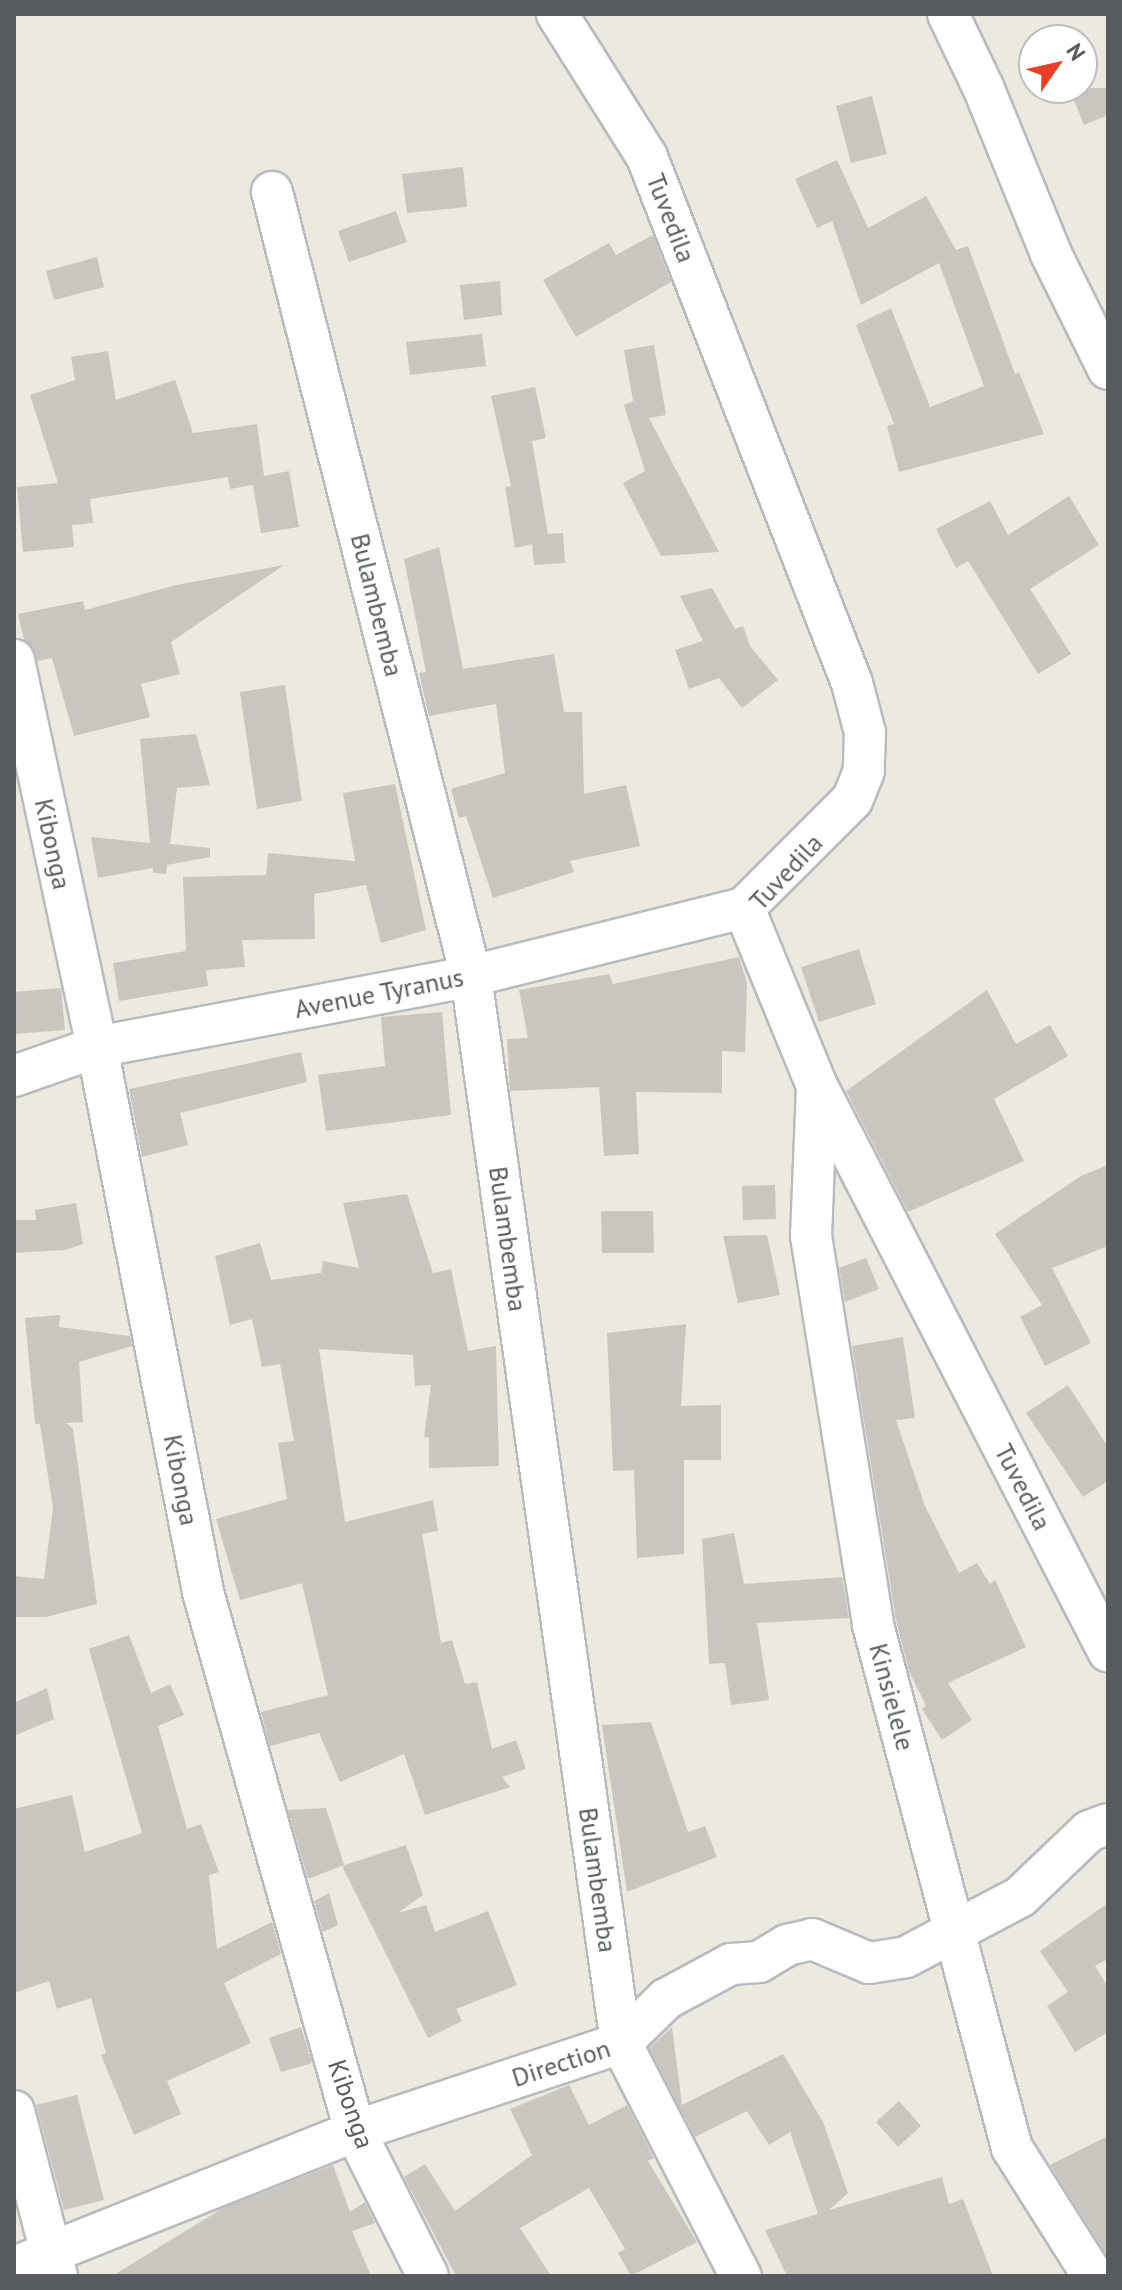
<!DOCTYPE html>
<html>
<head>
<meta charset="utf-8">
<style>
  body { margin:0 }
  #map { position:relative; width:1122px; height:2290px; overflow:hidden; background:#eceadf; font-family:"PT Sans",sans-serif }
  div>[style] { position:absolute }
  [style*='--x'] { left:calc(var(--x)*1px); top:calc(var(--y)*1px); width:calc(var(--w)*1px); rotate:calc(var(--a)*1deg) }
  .building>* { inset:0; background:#c8c6bf }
  .roads { filter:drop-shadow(2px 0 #b7babf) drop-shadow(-2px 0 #b7babf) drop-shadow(0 2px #b7babf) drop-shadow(0 -2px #b7babf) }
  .street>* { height:40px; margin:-20px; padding:0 20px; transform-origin:20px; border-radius:20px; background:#fff }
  span { translate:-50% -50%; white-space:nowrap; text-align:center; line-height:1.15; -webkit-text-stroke:8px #fff; paint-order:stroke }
  .street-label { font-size:26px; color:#585c61 }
  .frame { position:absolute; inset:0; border:16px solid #585c61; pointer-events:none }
  .north { position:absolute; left:1018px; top:24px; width:80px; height:80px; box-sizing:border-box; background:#fff; border:2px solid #bcbec0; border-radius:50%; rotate:56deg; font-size:22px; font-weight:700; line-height:32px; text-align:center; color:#585c61 }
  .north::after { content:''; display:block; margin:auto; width:28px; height:36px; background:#ea3f27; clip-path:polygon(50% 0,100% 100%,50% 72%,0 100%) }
</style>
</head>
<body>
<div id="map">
  <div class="building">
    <div style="clip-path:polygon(1069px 88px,1108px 88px,1108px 115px,1084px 125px)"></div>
    <div style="clip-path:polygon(872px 96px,887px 154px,851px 163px,836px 106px)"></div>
    <div style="clip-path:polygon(837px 160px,868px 228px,926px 196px,956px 250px,968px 246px,1015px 374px,1019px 372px,1044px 434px,899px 472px,887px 426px,894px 424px,856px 325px,891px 308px,930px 407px,984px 386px,939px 263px,861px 305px,832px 221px,817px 228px,795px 179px)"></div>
    <div style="clip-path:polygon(463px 167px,467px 207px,407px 213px,402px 174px)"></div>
    <div style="clip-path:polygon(396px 211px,407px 242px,349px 262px,338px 231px)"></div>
    <div style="clip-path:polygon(653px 235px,671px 282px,576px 337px,543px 280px,609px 243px,616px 255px)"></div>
    <div style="clip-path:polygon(97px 257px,104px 287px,54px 300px,46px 271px)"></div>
    <div style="clip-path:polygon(500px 281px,502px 315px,464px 320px,460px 285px)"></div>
    <div style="clip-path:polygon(482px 334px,486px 366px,410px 375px,406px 342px)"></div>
    <div style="clip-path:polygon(654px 345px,666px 415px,649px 418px,719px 552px,661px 556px,623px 483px,645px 471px,624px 405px,633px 401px,624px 350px)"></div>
    <div style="clip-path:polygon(108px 351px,116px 400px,175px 380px,193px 433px,257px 424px,264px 476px,289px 471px,299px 527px,261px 533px,253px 485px,230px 489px,228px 477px,90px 499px,93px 523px,72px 525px,74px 547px,23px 552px,17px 487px,58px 483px,30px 395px,75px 380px,71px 357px)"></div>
    <div style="clip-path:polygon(535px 387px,546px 438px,532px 441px,548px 534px,563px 533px,565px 563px,534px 565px,532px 544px,515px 548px,505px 487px,511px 486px,491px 396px)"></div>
    <div style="clip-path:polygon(1069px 496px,1099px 545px,1030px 589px,1071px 654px,1038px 674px,968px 561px,956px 568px,936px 529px,990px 501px,1008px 535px)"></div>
    <div style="clip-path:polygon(439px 547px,463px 669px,554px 654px,564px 712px,582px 712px,584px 794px,626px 785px,640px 846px,570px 861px,574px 872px,493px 898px,466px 816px,459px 818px,451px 789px,505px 773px,496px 704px,429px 716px,419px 673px,426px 672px,404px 559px)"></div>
    <div style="clip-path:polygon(284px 565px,171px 642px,180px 674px,141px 684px,150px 717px,74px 736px,52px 658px,38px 661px,24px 640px,18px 614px,83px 601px,85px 610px,176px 585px)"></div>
    <div style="clip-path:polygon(712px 588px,735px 629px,743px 626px,750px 646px,778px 680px,742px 708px,719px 678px,689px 689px,675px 650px,703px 641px,680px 596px)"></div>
    <div style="clip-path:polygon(285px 685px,302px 801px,257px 809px,240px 692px)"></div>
    <div style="clip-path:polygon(196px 734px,210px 785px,177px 788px,170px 844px,210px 848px,210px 857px,167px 865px,166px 874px,153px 873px,153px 868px,98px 878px,91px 837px,150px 843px,140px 739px)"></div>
    <div style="clip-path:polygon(395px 784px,426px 930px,381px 943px,366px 885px,314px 894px,315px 939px,242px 940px,245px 967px,206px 970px,208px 986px,119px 1001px,113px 963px,186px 951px,183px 877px,266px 875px,268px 853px,355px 861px,343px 793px)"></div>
    <div style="clip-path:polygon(859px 949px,876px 1004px,819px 1022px,801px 967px)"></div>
    <div style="clip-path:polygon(739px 957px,747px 983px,745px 1052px,722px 1051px,722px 1093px,636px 1092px,639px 1154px,604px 1156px,599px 1087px,510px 1091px,507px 1039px,528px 1038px,519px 990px,609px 974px,613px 984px)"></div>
    <div style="clip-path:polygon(61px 988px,65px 1030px,14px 1034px,14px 992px)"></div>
    <div style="clip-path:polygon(987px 990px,1016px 1044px,1050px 1025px,1068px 1056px,994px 1099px,1024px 1161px,908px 1212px,846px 1091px)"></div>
    <div style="clip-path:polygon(442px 1012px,451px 1115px,326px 1131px,318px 1075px,385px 1066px,381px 1017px)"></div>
    <div style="clip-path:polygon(301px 1052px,307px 1082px,180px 1113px,188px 1145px,142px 1157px,129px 1089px)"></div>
    <div style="clip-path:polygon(1108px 1165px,1108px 1246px,1052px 1268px,1091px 1343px,1045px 1366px,1020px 1317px,1042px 1305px,995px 1234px,1081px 1176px)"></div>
    <div style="clip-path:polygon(775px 1185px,776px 1219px,743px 1220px,742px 1186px)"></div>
    <div style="clip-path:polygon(407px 1194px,433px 1273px,451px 1269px,468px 1351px,496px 1346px,499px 1466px,429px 1468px,429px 1438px,424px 1437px,431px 1385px,415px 1386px,413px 1355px,319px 1349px,345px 1522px,433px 1500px,438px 1531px,422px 1534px,441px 1643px,452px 1640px,465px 1684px,477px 1682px,492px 1749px,516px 1740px,526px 1769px,502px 1777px,510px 1787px,425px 1815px,404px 1754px,340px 1782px,319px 1733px,270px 1746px,261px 1712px,328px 1695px,302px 1583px,240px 1600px,216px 1519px,287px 1499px,278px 1443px,294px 1441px,280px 1364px,262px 1367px,252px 1319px,230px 1325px,215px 1256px,260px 1243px,271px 1280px,321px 1273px,323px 1261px,359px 1268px,343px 1203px)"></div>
    <div style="clip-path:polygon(76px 1203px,83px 1244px,65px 1250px,14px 1253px,14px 1220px,36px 1220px,35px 1210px)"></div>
    <div style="clip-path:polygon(601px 1211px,653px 1211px,654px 1253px,602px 1253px)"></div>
    <div style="clip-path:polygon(767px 1235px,780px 1295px,738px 1303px,723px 1236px)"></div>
    <div style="clip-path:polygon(866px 1258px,879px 1289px,845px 1302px,839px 1268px)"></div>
    <div style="clip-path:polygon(60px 1315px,59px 1327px,130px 1336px,132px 1346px,79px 1362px,83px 1422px,66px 1423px,73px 1429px,97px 1604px,46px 1617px,14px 1617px,14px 1576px,44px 1579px,53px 1508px,40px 1424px,35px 1424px,25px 1318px)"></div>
    <div style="clip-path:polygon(686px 1324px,681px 1406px,721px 1405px,721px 1460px,684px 1460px,684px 1554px,637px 1558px,634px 1470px,613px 1471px,607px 1333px)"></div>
    <div style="clip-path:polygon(903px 1337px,915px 1418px,896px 1420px,925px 1506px,959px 1573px,977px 1563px,990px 1584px,995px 1580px,1026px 1647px,948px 1683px,972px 1720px,942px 1740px,922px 1709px,926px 1706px,909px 1671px,896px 1620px,852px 1346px)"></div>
    <div style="clip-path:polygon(1068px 1385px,1108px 1447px,1108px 1481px,1083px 1497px,1026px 1413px)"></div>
    <div style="clip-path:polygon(734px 1533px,744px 1584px,842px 1577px,849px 1618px,757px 1623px,769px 1700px,731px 1705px,725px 1663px,709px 1664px,702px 1539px)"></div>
    <div style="clip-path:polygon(129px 1635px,151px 1693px,170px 1684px,184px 1715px,158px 1726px,187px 1829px,201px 1824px,219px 1872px,209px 1875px,217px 1949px,272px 1922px,281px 1954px,224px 1983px,251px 2043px,167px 2081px,181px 2114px,134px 2135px,101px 2055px,106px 2053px,91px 1998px,57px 2009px,49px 1981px,14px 1993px,14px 1809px,72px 1795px,85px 1852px,142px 1833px,89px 1649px)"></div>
    <div style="clip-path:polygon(47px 1688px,54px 1719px,14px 1736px,14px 1703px)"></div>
    <div style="clip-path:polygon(651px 1722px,688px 1832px,705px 1826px,717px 1857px,627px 1892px,602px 1725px)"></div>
    <div style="clip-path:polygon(326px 1808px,344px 1865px,308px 1879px,288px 1810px)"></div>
    <div style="clip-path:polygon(406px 1845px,423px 1895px,398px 1913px,426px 1905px,435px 1932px,488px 1911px,517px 1985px,456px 2009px,462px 2021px,428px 2038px,342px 1866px)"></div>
    <div style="clip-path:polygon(329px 1893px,338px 1925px,323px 1932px,314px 1901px)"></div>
    <div style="clip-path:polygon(1108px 1903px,1108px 1959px,1095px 1966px,1108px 1987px,1108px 2032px,1075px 2052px,1047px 2006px,1068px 1992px,1040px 1951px)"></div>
    <div style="clip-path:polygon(301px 2027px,312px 2063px,281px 2072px,269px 2038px)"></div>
    <div style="clip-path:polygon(672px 2027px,682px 2105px,783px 2054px,823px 2122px,848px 2193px,829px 2210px,942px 2177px,949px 2204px,963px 2199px,993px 2276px,787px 2276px,765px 2230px,818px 2214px,790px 2132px,769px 2145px,747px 2111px,695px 2137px,649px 2048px)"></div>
    <div style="clip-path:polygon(569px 2085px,589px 2125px,627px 2105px,654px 2158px,648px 2161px,697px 2242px,631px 2276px,618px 2253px,625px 2249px,589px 2188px,520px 2228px,551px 2276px,456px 2276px,404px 2177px,425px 2164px,455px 2211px,532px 2155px,510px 2109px)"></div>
    <div style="clip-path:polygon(77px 2095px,104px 2200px,64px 2210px,36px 2105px)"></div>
    <div style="clip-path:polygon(899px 2101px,921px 2126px,898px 2147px,876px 2122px)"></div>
    <div style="clip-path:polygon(1108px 2136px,1108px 2257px,1050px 2165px)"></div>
    <div style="clip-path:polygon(333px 2165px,350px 2212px,365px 2202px,375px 2223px,352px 2231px,371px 2276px,112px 2276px,223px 2208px)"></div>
  </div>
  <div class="roads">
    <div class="street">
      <div style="--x:557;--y:14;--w:169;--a:57.8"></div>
      <div style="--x:647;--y:157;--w:565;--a:68.71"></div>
      <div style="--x:852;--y:683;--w:52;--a:75.4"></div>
      <div style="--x:865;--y:733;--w:38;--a:92"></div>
      <div style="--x:864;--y:771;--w:31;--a:112"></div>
      <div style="--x:852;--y:800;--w:153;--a:135"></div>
      <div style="--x:744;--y:908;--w:192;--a:67.7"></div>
      <div style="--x:817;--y:1086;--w:636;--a:62.75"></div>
      <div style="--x:948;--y:14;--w:81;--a:64.4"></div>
      <div style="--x:983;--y:87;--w:180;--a:67.8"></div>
      <div style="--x:1051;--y:254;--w:128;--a:63.6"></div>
      <div style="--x:272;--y:192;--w:809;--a:75.76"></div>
      <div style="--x:471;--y:976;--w:1077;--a:82"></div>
      <div style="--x:621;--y:2043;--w:262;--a:62.8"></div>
      <div style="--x:14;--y:660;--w:396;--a:77.9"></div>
      <div style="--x:97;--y:1047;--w:555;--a:78.99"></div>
      <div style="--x:203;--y:1592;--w:560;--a:74.25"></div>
      <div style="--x:355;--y:2131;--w:162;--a:63.3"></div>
      <div style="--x:14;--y:1076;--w:88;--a:-19.3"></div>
      <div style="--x:97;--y:1047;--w:381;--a:-10.7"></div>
      <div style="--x:471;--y:976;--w:281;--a:-14"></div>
      <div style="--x:817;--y:1087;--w:149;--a:92.3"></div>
      <div style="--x:811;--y:1236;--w:394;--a:80.9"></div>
      <div style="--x:873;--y:1625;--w:541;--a:75.12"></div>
      <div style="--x:1012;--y:2148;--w:151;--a:57.7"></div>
      <div style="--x:14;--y:2111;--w:171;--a:75.4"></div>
      <div style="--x:14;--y:2267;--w:367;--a:-21.7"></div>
      <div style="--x:355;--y:2131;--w:280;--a:-18.3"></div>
      <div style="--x:621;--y:2043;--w:63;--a:-44.4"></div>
      <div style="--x:666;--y:1999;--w:74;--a:-28.3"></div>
      <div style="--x:731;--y:1964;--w:28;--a:-4"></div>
      <div style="--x:759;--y:1962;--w:33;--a:-31"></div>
      <div style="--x:787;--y:1945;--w:26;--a:-13"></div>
      <div style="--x:812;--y:1939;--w:62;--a:22.8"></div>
      <div style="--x:869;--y:1963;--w:37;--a:-9"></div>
      <div style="--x:906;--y:1957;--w:129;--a:-27.8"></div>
      <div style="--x:1020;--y:1897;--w:95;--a:-43.7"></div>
      <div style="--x:1089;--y:1831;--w:20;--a:-20"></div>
    </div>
  </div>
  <div class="street-label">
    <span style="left:671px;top:218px;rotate:69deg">Tuvedila</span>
    <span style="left:377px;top:605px;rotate:76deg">Bulambemba</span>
    <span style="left:53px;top:844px;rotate:78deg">Kibonga</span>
    <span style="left:786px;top:872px;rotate:-47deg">Tuvedila</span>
    <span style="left:379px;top:993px;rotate:-11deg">Avenue Tyranus</span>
    <span style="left:508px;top:1239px;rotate:82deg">Bulambemba</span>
    <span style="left:181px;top:1480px;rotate:79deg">Kibonga</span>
    <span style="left:1023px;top:1487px;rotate:63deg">Tuvedila</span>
    <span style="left:892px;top:1697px;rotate:75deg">Kinsielele</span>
    <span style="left:598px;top:1880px;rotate:82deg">Bulambemba</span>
    <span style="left:561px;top:2063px;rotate:-18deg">Direction</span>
    <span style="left:351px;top:2104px;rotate:71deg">Kibonga</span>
  </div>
  <div class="frame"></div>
  <div class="north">N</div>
</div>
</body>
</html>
